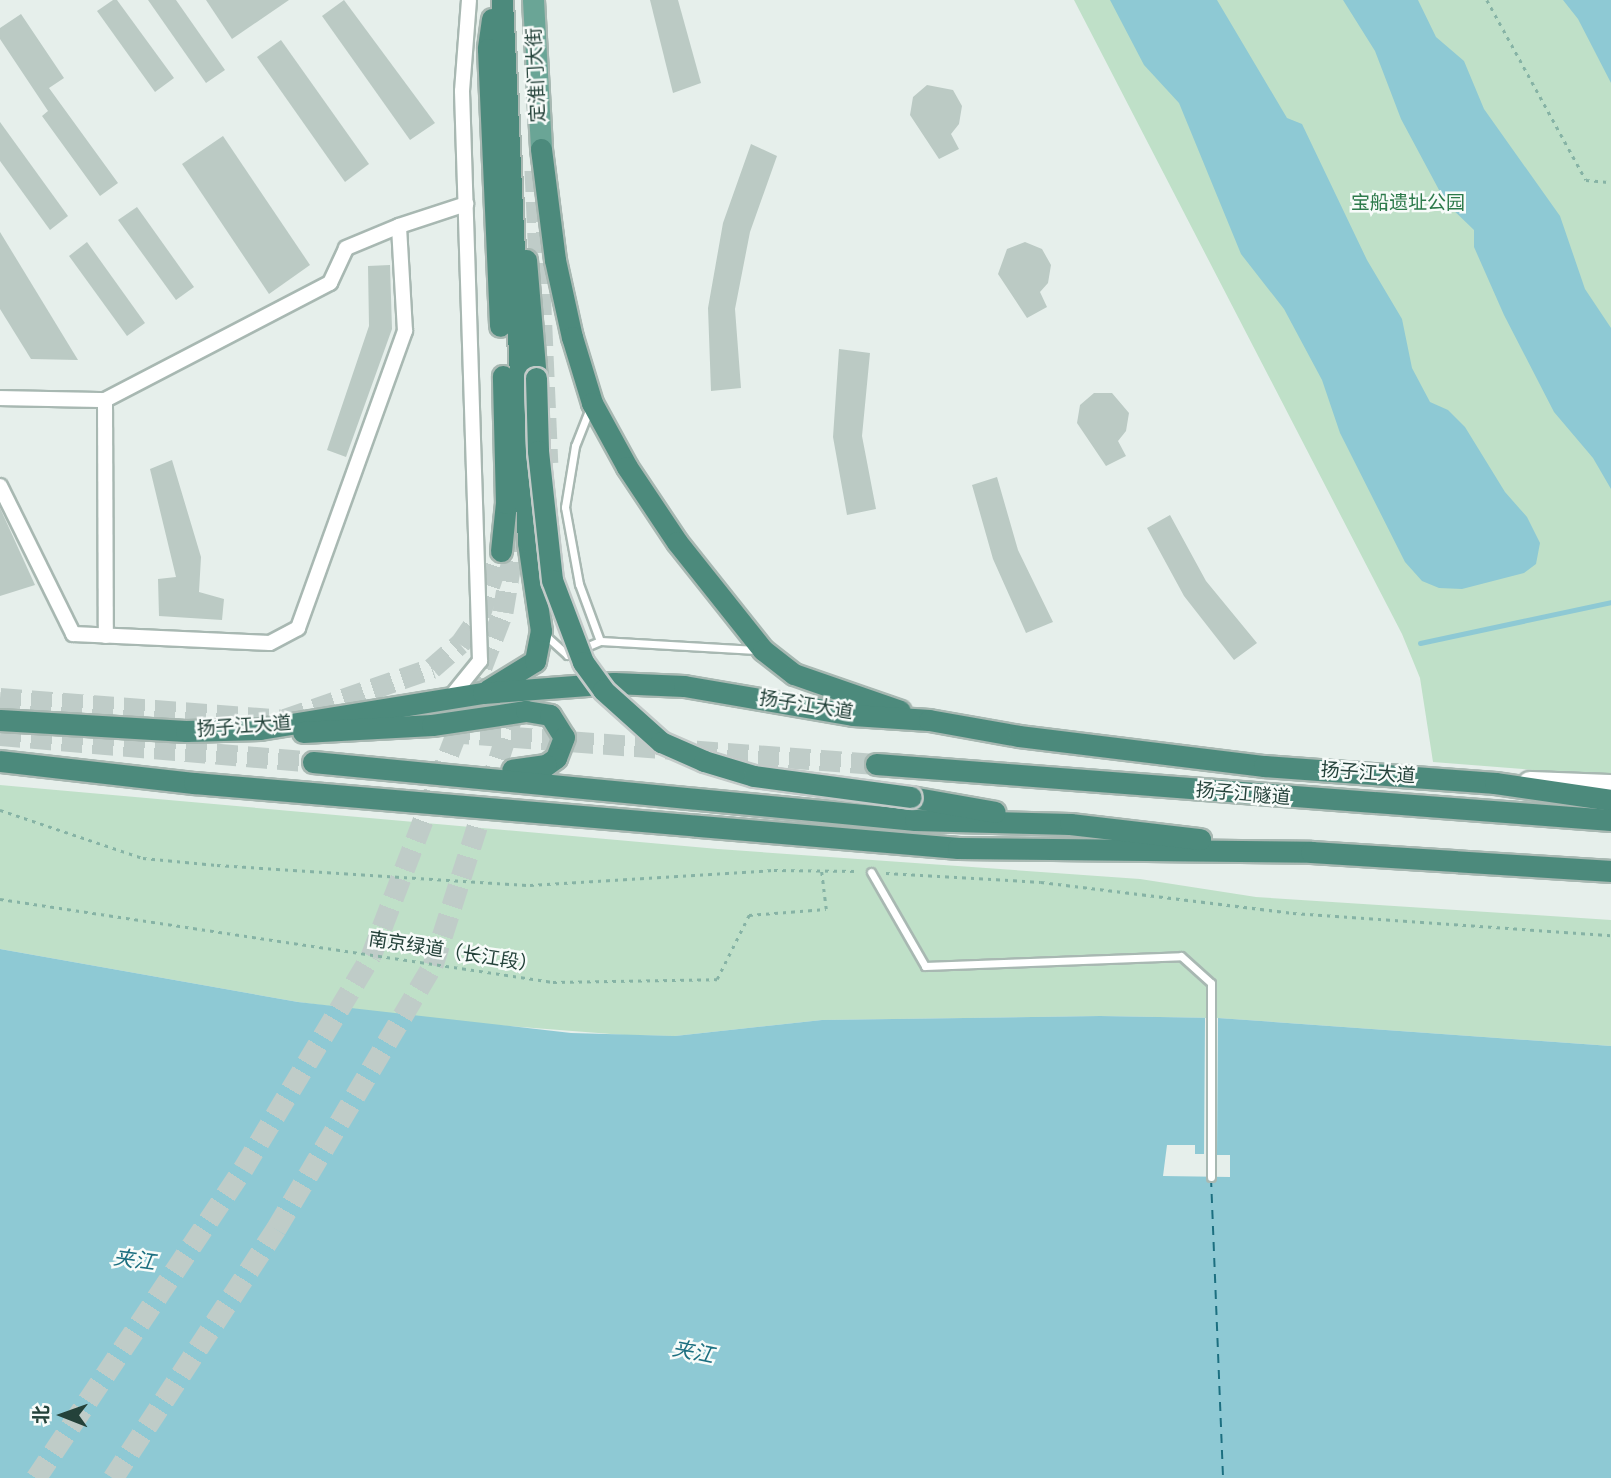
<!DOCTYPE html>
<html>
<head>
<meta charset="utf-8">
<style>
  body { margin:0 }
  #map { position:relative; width:1611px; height:1478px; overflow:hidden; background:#e6efeb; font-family:"Varela Round","Noto Sans SC",sans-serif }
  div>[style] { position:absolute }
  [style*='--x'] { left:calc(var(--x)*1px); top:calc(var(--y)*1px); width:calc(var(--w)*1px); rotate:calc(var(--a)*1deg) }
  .green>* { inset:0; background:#bfe0c8 }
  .water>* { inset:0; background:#8ec9d4 }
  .pier>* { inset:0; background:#e6efeb }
  .stream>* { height:5px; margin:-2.5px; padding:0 2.5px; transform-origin:2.5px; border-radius:2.5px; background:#8ec9d4 }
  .ferry>* { height:2px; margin-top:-1px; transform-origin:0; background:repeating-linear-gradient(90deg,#1c6f80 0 9px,transparent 0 16px) }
  .building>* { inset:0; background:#bbcac4 }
  .trunk-tunnel>* { height:21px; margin-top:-10.5px; transform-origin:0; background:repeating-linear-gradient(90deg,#bfccc8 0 21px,transparent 0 31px) }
  .path>* { height:2.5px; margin-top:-1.25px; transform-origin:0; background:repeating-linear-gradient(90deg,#86b3a5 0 3.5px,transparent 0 8.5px) }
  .roads { filter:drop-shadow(2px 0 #a8b8b2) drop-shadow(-2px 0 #a8b8b2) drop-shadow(0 2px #a8b8b2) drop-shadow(0 -2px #a8b8b2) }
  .service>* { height:7px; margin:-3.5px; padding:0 3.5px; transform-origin:3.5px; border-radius:3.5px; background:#fff }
  .minor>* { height:14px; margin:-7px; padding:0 7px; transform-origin:7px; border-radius:7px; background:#fff }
  .secondary>* { height:21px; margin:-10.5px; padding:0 10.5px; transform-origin:10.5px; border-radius:10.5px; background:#fff }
  .primary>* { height:21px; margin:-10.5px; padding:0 10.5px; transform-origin:10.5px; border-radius:10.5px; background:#6aa596 }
  .trunk>* { height:21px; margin:-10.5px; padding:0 10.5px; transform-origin:10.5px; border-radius:10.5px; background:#4c8a7c }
  .bridges { filter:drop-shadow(2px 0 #c2cac8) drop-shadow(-2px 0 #c2cac8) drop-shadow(0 2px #c2cac8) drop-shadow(0 -2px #c2cac8) }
  .trunk-bridge>* { height:21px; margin:-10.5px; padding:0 10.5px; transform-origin:10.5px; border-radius:10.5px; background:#4c8a7c }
  span { translate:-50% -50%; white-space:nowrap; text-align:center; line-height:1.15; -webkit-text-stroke:5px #f7fbf9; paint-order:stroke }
  .street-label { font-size:19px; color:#24423a }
  .park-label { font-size:19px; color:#2d7a4b }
  .water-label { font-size:21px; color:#1c6f80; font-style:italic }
  .north { position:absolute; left:28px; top:1380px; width:70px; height:70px; -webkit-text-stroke:5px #f7fbf9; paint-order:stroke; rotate:271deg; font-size:19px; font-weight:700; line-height:28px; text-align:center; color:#24423a }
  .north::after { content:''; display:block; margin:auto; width:24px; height:32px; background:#24423a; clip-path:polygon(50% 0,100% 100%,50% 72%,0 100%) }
</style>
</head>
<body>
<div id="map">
  <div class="green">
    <div style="clip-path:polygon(1074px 0,1611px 0,1611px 776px,1433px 762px,1420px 678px,1402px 634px)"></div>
    <div style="clip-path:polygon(0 785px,718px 849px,1140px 879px,1256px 897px,1611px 920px,1611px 1046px,1218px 1018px,1100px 1016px,822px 1020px,675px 1036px,624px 1035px,443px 1021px,298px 1002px,0 949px)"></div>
  </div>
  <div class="water">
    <div style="clip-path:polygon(1110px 0,1217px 0,1287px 118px,1302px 124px,1367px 260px,1402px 319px,1412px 368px,1430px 402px,1448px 410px,1465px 427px,1505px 492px,1527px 517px,1540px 543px,1536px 564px,1524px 573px,1462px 589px,1439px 588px,1422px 581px,1405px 562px,1340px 433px,1322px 380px,1284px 309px,1241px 254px,1179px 103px,1144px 65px)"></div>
    <div style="clip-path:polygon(1343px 0,1418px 0,1436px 37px,1464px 61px,1484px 109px,1560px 216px,1585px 289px,1611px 328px,1611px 489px,1593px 458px,1554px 412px,1504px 315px,1474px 247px,1474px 230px,1446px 203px,1401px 119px,1375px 51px)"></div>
    <div style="clip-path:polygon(1563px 0,1611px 0,1611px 83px,1578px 19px)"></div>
    <div style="clip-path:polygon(0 949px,298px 1002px,571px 1033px,675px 1036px,822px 1020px,1100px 1016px,1218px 1018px,1611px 1046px,1611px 1478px,0 1478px)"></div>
  </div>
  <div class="pier">
    <div style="clip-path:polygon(1205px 1018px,1218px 1018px,1217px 1155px,1230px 1155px,1230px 1177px,1163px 1176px,1167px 1145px,1195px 1145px,1195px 1154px,1204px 1154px)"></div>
  </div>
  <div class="stream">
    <div style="--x:1420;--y:643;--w:195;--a:-12.1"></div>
  </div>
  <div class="ferry">
    <div style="--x:1211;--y:1178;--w:300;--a:87.7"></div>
  </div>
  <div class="building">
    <div style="clip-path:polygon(113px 0,117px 0,174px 78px,155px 92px,97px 11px)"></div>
    <div style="clip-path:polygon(148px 0,176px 0,225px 70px,206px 83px)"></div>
    <div style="clip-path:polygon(206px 0,289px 0,232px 39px)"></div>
    <div style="clip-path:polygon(344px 0,435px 123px,410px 140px,322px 16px)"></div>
    <div style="clip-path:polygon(650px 0,678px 0,701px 83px,673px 93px)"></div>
    <div style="clip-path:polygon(21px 14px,64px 78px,49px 88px,118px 183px,100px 196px,42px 116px,48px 111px,0 39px,0 28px)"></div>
    <div style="clip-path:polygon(281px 40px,369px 164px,345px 182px,257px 57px)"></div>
    <div style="clip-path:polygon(927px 85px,953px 90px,962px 106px,959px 124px,951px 134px,959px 149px,939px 159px,910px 115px,913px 97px)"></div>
    <div style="clip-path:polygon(0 122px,68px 216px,50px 230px,0 161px)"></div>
    <div style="clip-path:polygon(223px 136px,310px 265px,269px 294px,182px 164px)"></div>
    <div style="clip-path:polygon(751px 144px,777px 156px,750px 232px,735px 309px,741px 388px,711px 391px,708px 308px,723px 223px)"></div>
    <div style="clip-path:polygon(137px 207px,194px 287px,176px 300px,118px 220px)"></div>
    <div style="clip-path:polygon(0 232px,78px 360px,31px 359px,0 309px)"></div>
    <div style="clip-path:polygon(87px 242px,145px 323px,127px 336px,69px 256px)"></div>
    <div style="clip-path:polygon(1025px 242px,1042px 249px,1051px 265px,1048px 283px,1040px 292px,1047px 307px,1027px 318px,998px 274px,1007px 249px)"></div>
    <div style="clip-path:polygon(390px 265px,392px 329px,346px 457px,327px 450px,369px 326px,368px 266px)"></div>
    <div style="clip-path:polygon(839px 349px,870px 353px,862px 436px,876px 509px,847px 515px,833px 437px)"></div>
    <div style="clip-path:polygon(1094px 393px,1112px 393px,1129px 413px,1126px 431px,1118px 441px,1126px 456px,1106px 466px,1077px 423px,1080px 405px)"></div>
    <div style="clip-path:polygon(172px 460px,201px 557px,199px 592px,224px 599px,222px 620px,159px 616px,158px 579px,176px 577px,150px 469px)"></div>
    <div style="clip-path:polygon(997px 477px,1018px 550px,1053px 622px,1026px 633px,993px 559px,972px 485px)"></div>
    <div style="clip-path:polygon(0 508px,35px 585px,0 596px)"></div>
    <div style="clip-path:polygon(1170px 515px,1206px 581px,1257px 643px,1234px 660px,1184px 596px,1147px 528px)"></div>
  </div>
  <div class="trunk-tunnel">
    <div style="--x:535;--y:170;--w:293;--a:87.5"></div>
    <div style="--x:0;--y:698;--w:289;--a:4.4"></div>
    <div style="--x:285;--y:719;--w:156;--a:-19.1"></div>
    <div style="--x:432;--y:668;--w:37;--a:-41"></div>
    <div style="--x:460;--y:644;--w:35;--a:-55"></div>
    <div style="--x:480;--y:615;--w:67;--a:-71.8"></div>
    <div style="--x:449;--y:732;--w:428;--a:4.3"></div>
    <div style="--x:0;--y:735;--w:314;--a:4.9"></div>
    <div style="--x:36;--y:1478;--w:372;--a:-56.2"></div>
    <div style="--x:243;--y:1169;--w:249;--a:-59"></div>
    <div style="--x:371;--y:956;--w:368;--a:-69"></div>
    <div style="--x:503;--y:612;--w:104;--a:-80.6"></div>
    <div style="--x:113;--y:1478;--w:298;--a:-56.8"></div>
    <div style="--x:276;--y:1229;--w:307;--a:-59.3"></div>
    <div style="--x:433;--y:965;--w:282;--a:-72.3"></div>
  </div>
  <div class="path">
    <div style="--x:1487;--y:0;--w:205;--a:61.2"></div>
    <div style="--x:1586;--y:180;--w:25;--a:5"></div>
    <div style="--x:0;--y:810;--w:151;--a:18.6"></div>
    <div style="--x:143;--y:858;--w:74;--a:5.4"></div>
    <div style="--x:217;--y:865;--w:314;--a:3.7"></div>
    <div style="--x:530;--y:885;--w:244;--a:-3.5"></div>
    <div style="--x:774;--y:870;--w:84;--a:0.7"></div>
    <div style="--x:886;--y:873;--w:155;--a:3.3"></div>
    <div style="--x:1041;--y:882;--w:254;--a:7"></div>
    <div style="--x:1293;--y:913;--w:319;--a:4"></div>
    <div style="--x:0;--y:899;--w:559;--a:8.54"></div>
    <div style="--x:553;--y:982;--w:164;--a:-1"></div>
    <div style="--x:717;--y:979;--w:72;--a:-63.4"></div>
    <div style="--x:749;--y:915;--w:77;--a:-4.5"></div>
    <div style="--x:826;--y:909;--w:39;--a:-97"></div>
  </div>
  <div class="roads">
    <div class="service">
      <div style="--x:544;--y:634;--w:31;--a:42"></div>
      <div style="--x:567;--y:655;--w:36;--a:-23"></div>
      <div style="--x:600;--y:641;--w:61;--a:-110.2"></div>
      <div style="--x:579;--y:584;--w:78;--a:-100.3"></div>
      <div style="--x:565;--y:507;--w:62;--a:-80.7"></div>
      <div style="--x:575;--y:446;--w:41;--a:-68.5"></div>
      <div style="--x:600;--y:641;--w:157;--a:3.3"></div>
      <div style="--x:871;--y:872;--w:108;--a:60.1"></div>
      <div style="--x:925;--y:966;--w:256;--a:-2.2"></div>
      <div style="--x:1181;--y:956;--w:40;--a:42"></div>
      <div style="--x:1211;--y:983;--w:194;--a:90"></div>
    </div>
    <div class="minor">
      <div style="--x:0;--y:398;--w:105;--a:1.1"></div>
      <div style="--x:105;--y:400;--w:254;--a:-27.5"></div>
      <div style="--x:330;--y:283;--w:38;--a:-65"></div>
      <div style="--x:346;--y:248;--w:57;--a:-22.5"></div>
      <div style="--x:105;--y:400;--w:236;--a:89.8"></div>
      <div style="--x:0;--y:486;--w:165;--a:63.7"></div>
      <div style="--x:73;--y:634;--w:197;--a:2.6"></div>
      <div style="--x:270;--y:643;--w:32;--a:-28"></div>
      <div style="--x:298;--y:628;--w:316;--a:-70.2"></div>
      <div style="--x:405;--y:331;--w:105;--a:-93.3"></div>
      <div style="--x:399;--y:226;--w:71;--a:-18.2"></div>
      <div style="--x:450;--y:698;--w:48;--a:-51"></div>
      <div style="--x:480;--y:661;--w:570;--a:-91.81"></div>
      <div style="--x:462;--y:91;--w:91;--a:-85.6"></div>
    </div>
    <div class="secondary">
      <div style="--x:1529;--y:782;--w:82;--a:2.1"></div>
    </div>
    <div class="primary">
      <div style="--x:533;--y:0;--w:149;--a:86.9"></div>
    </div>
    <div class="trunk">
      <div style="--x:492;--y:19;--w:30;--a:98"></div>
      <div style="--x:488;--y:49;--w:277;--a:87.5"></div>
      <div style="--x:541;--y:149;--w:112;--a:82.8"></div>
      <div style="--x:555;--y:260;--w:79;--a:77.6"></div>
      <div style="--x:572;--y:337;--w:69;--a:73.1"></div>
      <div style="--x:592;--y:403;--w:73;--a:61.3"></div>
      <div style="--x:627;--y:467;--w:90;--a:56.3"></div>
      <div style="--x:677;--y:542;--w:138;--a:51.5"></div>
      <div style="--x:763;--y:650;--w:39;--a:38"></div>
      <div style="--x:794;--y:674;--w:112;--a:19.2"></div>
      <div style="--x:526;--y:260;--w:118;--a:85.2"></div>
      <div style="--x:501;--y:551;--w:48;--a:-84.1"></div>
      <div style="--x:506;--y:503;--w:127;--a:-91.4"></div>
      <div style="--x:488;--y:690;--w:55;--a:-31.7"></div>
      <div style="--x:535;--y:661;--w:31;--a:-79"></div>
      <div style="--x:541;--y:631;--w:90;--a:-98.3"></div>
      <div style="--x:528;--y:542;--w:543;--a:-92.75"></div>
      <div style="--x:0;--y:720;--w:186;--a:3.4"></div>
      <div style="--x:186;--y:731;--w:74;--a:-1.5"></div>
      <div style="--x:260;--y:729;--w:226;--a:-9.2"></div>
      <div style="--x:483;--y:693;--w:131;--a:-4.4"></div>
      <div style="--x:614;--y:683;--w:70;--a:2.5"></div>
      <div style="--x:684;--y:686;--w:171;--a:9.7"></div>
      <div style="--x:853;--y:715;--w:76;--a:3.8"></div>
      <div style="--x:929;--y:720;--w:91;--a:10.1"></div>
      <div style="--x:1019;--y:736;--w:247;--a:7"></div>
      <div style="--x:1264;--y:766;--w:232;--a:4.2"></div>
      <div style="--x:1495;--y:783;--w:117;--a:8.3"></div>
      <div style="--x:303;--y:732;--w:129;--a:-3.1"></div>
      <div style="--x:432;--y:725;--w:95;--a:-8.5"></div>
      <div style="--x:526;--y:711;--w:24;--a:9"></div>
      <div style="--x:550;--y:715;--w:26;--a:58"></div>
      <div style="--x:564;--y:737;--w:22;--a:111"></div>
      <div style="--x:556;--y:758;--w:12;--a:145"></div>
      <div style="--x:546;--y:765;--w:34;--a:172"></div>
      <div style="--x:0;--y:761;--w:195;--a:6.5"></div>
      <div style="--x:194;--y:783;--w:767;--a:4.86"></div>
      <div style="--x:958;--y:848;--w:353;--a:0.6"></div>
      <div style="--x:1311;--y:852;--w:301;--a:3.6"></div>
      <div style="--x:313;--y:762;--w:605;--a:5.5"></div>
      <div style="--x:915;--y:820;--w:155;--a:1.5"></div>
      <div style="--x:1070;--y:824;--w:131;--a:6.6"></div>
      <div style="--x:876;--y:764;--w:737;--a:4.36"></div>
      <div style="--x:911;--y:797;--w:85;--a:10.1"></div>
    </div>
  </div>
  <div class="bridges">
    <div class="trunk-bridge">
      <div style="--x:536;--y:378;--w:73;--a:88.4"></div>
      <div style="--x:538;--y:451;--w:130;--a:83.8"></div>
      <div style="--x:552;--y:580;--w:88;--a:69.3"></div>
      <div style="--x:583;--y:662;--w:34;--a:54"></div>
      <div style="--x:603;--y:690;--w:78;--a:41.9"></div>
      <div style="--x:661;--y:742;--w:47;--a:23.8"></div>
      <div style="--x:704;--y:761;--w:52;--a:16.7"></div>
      <div style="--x:754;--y:776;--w:158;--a:7.6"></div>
    </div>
  </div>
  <div class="street-label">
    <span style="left:537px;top:75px;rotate:-93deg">定淮门大街</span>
    <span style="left:806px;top:706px;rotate:9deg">扬子江大道</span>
    <span style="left:244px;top:727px;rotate:-4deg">扬子江大道</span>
    <span style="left:1368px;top:774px;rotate:4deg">扬子江大道</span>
    <span style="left:1243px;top:795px;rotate:5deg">扬子江隧道</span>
    <span style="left:453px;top:953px;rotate:9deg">南京绿道（长江段）</span>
  </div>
  <div class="park-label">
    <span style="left:1408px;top:204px">宝船遗址公园</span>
  </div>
  <div class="water-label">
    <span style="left:134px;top:1261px;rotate:8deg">夹江</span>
    <span style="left:693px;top:1353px;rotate:11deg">夹江</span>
  </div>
  <div class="north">北</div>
</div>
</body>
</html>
